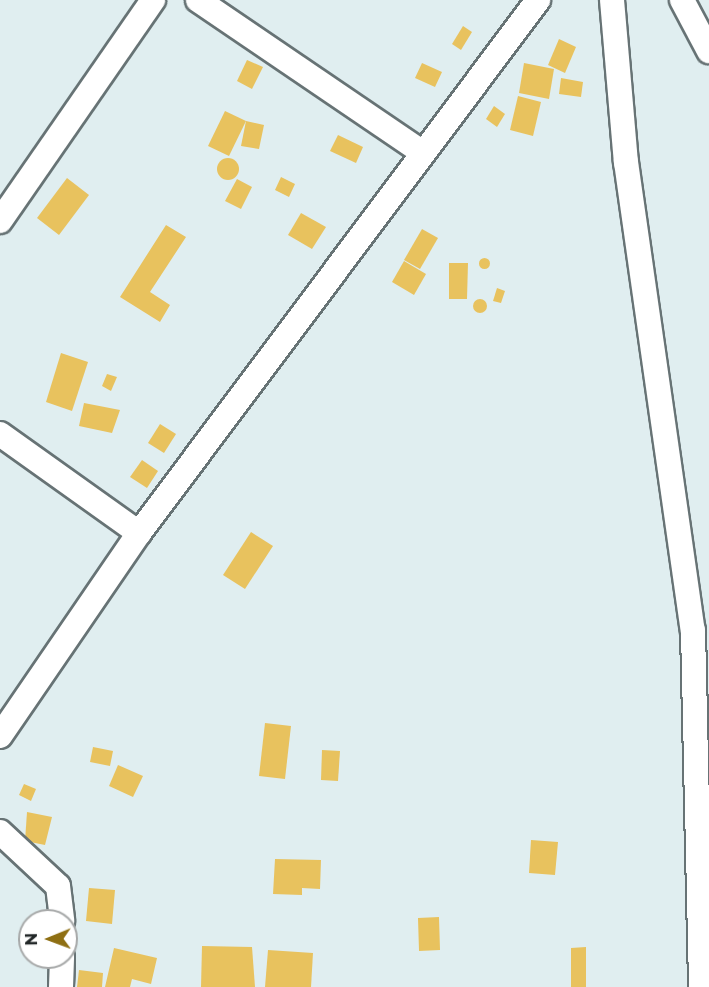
<!DOCTYPE html>
<html>
<head>
<meta charset="utf-8">
<style>
  body { margin:0 }
  #map { position:relative; width:709px; height:987px; overflow:hidden; background:#e0eef0; font-family:Montserrat,sans-serif }
  div>[style] { position:absolute }
  [style*='--x'] { left:calc(var(--x)*1px); top:calc(var(--y)*1px); width:calc(var(--w)*1px); rotate:calc(var(--a)*1deg) }
  .building>* { inset:0; background:#e8c25e }
  .round { border-radius:50% }
  .roads { filter:drop-shadow(2px 0 #677375) drop-shadow(-2px 0 #677375) drop-shadow(0 2px #677375) drop-shadow(0 -2px #677375) }
  .minor>* { height:24px; margin:-12px; padding:0 12px; transform-origin:12px; border-radius:12px; background:#fff }
  span { translate:-50% -50%; white-space:nowrap; text-align:center; line-height:1.15; -webkit-text-stroke:4.5px #fff; paint-order:stroke }
  .north { position:absolute; left:18px; top:909px; width:60px; height:60px; box-sizing:border-box; background:#fff; border:2px solid #a7a9a9; border-radius:50%; rotate:269deg; font-size:16px; font-weight:700; line-height:24px; text-align:center; color:#222728 }
  .north::after { content:''; display:block; margin:auto; width:21px; height:27px; background:#8e6f13; clip-path:polygon(50% 0,100% 100%,50% 72%,0 100%) }
</style>
</head>
<body>
<div id="map">
  <div class="building">
    <div style="clip-path:polygon(463px 26px,472px 32px,461px 50px,452px 44px)"></div>
    <div style="clip-path:polygon(559px 39px,576px 47px,565px 73px,548px 65px)"></div>
    <div style="clip-path:polygon(247px 60px,263px 67px,252px 89px,237px 81px)"></div>
    <div style="clip-path:polygon(422px 63px,442px 72px,435px 87px,415px 78px)"></div>
    <div style="clip-path:polygon(524px 63px,554px 69px,549px 99px,519px 93px)"></div>
    <div style="clip-path:polygon(561px 78px,583px 82px,581px 97px,559px 94px)"></div>
    <div style="clip-path:polygon(518px 96px,541px 102px,533px 136px,510px 130px)"></div>
    <div style="clip-path:polygon(494px 106px,505px 114px,497px 127px,486px 119px)"></div>
    <div style="clip-path:polygon(225px 111px,246px 121px,229px 156px,208px 146px)"></div>
    <div style="clip-path:polygon(246px 121px,264px 125px,259px 149px,241px 146px)"></div>
    <div style="clip-path:polygon(338px 135px,363px 147px,356px 163px,330px 151px)"></div>
    <div class="round" style="left:217px;top:158px;width:22px;height:22px"></div>
    <div style="clip-path:polygon(281px 177px,295px 184px,289px 197px,275px 190px)"></div>
    <div style="clip-path:polygon(67px 178px,89px 195px,59px 235px,37px 218px)"></div>
    <div style="clip-path:polygon(237px 179px,252px 187px,241px 209px,225px 201px)"></div>
    <div style="clip-path:polygon(301px 213px,326px 227px,312px 249px,288px 235px)"></div>
    <div style="clip-path:polygon(166px 225px,186px 237px,150px 292px,170px 305px,160px 322px,120px 297px)"></div>
    <div style="clip-path:polygon(422px 229px,438px 238px,420px 269px,404px 260px)"></div>
    <div class="round" style="left:478.5px;top:257.5px;width:11px;height:11px"></div>
    <div style="clip-path:polygon(404px 261px,426px 274px,414px 295px,392px 282px)"></div>
    <div style="clip-path:polygon(449px 263px,468px 263px,467px 299px,449px 299px)"></div>
    <div style="clip-path:polygon(497px 288px,505px 291px,501px 303px,493px 301px)"></div>
    <div class="round" style="left:473px;top:299px;width:14px;height:14px"></div>
    <div style="clip-path:polygon(61px 353px,88px 362px,72px 411px,46px 402px)"></div>
    <div style="clip-path:polygon(107px 374px,117px 377px,111px 391px,102px 386px)"></div>
    <div style="clip-path:polygon(84px 403px,120px 410px,112px 433px,79px 426px)"></div>
    <div style="clip-path:polygon(160px 424px,176px 434px,164px 453px,148px 443px)"></div>
    <div style="clip-path:polygon(142px 460px,158px 471px,147px 488px,130px 477px)"></div>
    <div style="clip-path:polygon(251px 532px,273px 546px,245px 589px,223px 575px)"></div>
    <div style="clip-path:polygon(265px 723px,291px 726px,285px 779px,259px 776px)"></div>
    <div style="clip-path:polygon(93px 747px,113px 751px,110px 766px,90px 762px)"></div>
    <div style="clip-path:polygon(322px 750px,340px 751px,338px 781px,321px 780px)"></div>
    <div style="clip-path:polygon(118px 765px,143px 776px,133px 797px,109px 786px)"></div>
    <div style="clip-path:polygon(24px 784px,36px 789px,31px 801px,19px 795px)"></div>
    <div style="clip-path:polygon(27px 812px,52px 817px,45px 845px,25px 841px)"></div>
    <div style="clip-path:polygon(531px 840px,558px 842px,555px 875px,529px 873px)"></div>
    <div style="clip-path:polygon(275px 859px,321px 860px,320px 889px,302px 888px,302px 895px,273px 894px)"></div>
    <div style="clip-path:polygon(89px 888px,115px 890px,112px 924px,86px 921px)"></div>
    <div style="clip-path:polygon(439px 917px,440px 950px,419px 951px,418px 918px)"></div>
    <div style="clip-path:polygon(202px 946px,252px 947px,255px 987px,201px 987px)"></div>
    <div style="clip-path:polygon(586px 947px,586px 987px,571px 987px,571px 948px)"></div>
    <div style="clip-path:polygon(114px 948px,157px 958px,151px 984px,132px 979px,130px 987px,105px 987px)"></div>
    <div style="clip-path:polygon(268px 950px,313px 953px,311px 987px,265px 987px)"></div>
    <div style="clip-path:polygon(79px 970px,103px 973px,102px 987px,77px 987px)"></div>
  </div>
  <div class="roads">
    <div class="minor">
      <div style="--x:198;--y:0;--w:272;--a:34.2"></div>
      <div style="--x:612;--y:0;--w:163;--a:85.1"></div>
      <div style="--x:626;--y:162;--w:473;--a:81.9"></div>
      <div style="--x:693;--y:630;--w:357;--a:88.7"></div>
      <div style="--x:682;--y:0;--w:58;--a:62.1"></div>
      <div style="--x:0;--y:221;--w:269;--a:-55.3"></div>
      <div style="--x:0;--y:434;--w:171;--a:35.5"></div>
      <div style="--x:0;--y:736;--w:246;--a:-55.6"></div>
      <div style="--x:139;--y:533;--w:666;--a:-53.18"></div>
      <div style="--x:0;--y:832;--w:79;--a:43"></div>
      <div style="--x:58;--y:886;--w:35;--a:83"></div>
      <div style="--x:61;--y:987;--w:30;--a:-88"></div>
    </div>
  </div>
  <div class="north">N</div>
</div>
</body>
</html>
